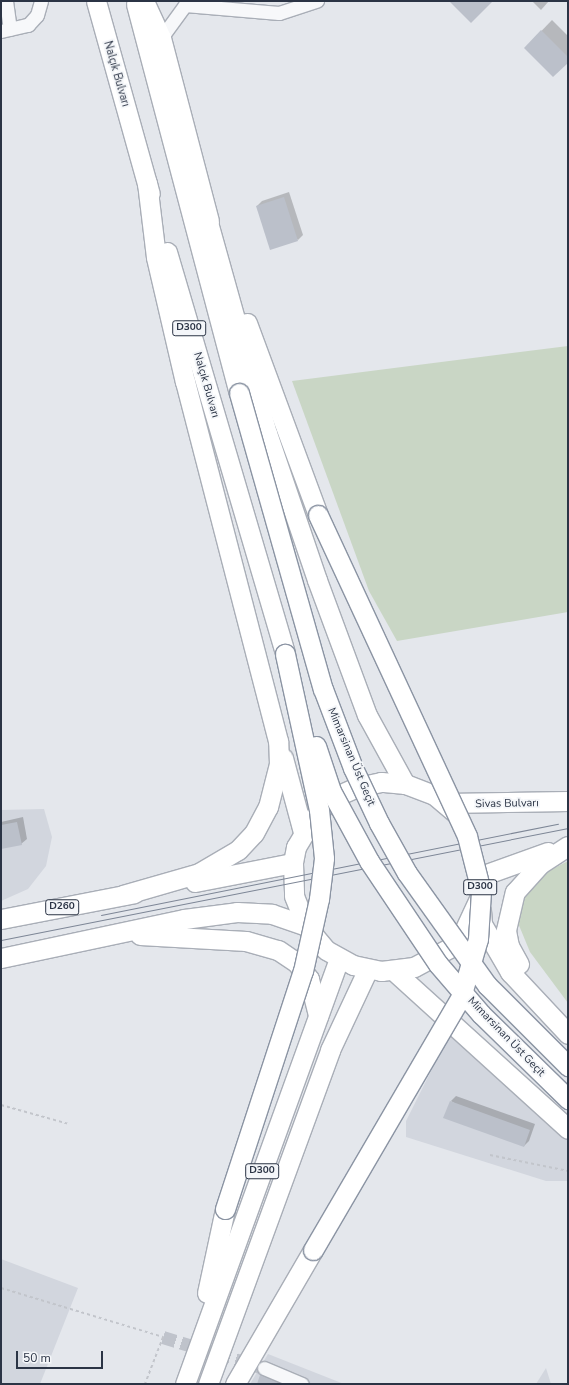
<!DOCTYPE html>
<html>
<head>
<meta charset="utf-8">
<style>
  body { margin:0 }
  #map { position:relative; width:569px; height:1385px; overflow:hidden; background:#e4e7ec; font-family:"Nunito Sans",sans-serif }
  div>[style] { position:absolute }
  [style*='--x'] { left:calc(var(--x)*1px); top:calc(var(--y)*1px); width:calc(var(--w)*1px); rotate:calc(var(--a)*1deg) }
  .built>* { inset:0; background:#d2d6de }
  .green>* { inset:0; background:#c9d6c5 }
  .shadow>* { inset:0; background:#0003 }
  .building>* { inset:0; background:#bbc0ca }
  .minor-tunnel>* { height:13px; margin-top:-6.5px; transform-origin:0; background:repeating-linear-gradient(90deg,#bfc3cb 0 13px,transparent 0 19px) }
  .path>* { height:2px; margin-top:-1px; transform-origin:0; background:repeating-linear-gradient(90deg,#c2c5cb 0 3px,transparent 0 6px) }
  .roads { filter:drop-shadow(1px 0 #a9aeb7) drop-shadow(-1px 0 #a9aeb7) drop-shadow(0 1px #a9aeb7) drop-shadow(0 -1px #a9aeb7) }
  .minor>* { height:13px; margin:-6.5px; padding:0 6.5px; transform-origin:6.5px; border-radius:6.5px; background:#f7f8fa }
  .highway>* { height:19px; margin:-9.5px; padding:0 9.5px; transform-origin:9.5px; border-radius:9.5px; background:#fff }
  .tram>* { height:1px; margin:-0.5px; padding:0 0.5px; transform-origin:0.5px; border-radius:0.5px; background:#7d8696 }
  .bridges { filter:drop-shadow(1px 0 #8b94a3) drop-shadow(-1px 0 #8b94a3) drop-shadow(0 1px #8b94a3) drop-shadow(0 -1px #8b94a3) }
  .highway-bridge>* { height:19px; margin:-9.5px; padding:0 9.5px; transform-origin:9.5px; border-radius:9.5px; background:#fff }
  span { translate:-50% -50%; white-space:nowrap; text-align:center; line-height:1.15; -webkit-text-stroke:3.5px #f4f6f9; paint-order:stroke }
  .shield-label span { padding:1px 3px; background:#f4f6f9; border:1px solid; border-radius:3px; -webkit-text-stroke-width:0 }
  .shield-label { font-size:10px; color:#2b3445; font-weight:700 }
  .street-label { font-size:11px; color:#2b3445 }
  .frame { position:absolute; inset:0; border:2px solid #2b3445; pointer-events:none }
  .scale { position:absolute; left:16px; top:1351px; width:87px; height:18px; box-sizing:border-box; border:2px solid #2b3445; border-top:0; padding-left:5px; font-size:12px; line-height:14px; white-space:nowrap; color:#2b3445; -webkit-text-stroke:3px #f4f6f9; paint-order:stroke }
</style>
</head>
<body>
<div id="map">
  <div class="built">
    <div style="clip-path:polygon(44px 809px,52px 837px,46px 866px,28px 889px,1px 901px,1px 810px)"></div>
    <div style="clip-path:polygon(450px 1033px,568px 1133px,568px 1181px,546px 1181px,406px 1137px,406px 1121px)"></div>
    <div style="clip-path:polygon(1px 1259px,78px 1288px,40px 1384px,1px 1384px)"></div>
    <div style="clip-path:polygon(268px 1354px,344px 1384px,250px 1384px)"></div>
    <div style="clip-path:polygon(546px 1368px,551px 1384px,536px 1384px)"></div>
  </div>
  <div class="green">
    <div style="clip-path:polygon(568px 346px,568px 612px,397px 641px,369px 591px,292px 381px)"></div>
    <div style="clip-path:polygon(568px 861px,568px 1003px,530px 952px,518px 923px,522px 898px,535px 878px)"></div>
  </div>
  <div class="shadow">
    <div style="clip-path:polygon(532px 1px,549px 1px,541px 10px)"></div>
    <div style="clip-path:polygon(552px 20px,568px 36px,568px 61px,525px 48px)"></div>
    <div style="clip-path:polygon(289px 192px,303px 235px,298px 240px,257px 206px,262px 201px)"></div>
    <div style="clip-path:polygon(23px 817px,27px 839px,21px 844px,1px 848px,1px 822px)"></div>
    <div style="clip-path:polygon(456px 1096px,535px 1124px,529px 1141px,524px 1146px,451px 1101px)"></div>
    <div style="clip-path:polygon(267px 1370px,287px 1384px,258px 1384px)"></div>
  </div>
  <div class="building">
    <div style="clip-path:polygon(449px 1px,493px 1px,471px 23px)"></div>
    <div style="clip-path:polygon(541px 30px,568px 57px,568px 63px,553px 77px,524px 48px)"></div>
    <div style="clip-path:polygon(284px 197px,298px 241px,270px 250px,256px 206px)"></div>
    <div style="clip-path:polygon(17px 822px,22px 845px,1px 849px,1px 825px)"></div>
    <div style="clip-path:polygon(450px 1101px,530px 1130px,524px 1147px,443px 1118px)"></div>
    <div style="clip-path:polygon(260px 1375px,261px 1375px,281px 1384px,257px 1384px)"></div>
  </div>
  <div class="minor-tunnel">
    <div style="--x:163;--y:1337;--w:106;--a:17.1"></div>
  </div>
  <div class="path">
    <div style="--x:1;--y:1105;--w:71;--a:15.6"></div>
    <div style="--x:490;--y:1155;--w:80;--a:11.6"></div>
    <div style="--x:1;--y:1288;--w:169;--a:16.8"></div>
    <div style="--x:163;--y:1337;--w:50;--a:111"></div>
  </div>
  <div class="roads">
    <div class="minor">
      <div style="--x:6;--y:1;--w:28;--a:82"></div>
      <div style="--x:1;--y:31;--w:28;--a:-13"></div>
      <div style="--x:28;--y:25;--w:13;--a:-48"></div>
      <div style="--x:37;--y:15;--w:15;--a:-74"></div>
      <div style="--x:161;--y:38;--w:41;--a:-54"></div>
      <div style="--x:185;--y:5;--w:94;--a:4.9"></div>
      <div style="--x:279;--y:13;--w:40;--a:-18"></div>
      <div style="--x:264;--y:1368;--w:41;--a:22.8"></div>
    </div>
    <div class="highway">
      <div style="--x:96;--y:1;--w:200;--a:74.4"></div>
      <div style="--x:144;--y:1;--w:41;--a:65.3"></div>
      <div style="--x:161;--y:38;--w:189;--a:75.3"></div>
      <div style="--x:136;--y:4;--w:402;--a:75.2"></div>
      <div style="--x:204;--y:208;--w:234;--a:74.4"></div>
      <div style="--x:267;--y:433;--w:155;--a:71.2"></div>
      <div style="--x:317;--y:580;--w:144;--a:69.7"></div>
      <div style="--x:367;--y:715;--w:79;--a:61.2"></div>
      <div style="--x:167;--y:252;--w:419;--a:73.6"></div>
      <div style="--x:247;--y:323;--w:205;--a:69.7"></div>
      <div style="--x:283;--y:758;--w:77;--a:74.9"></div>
      <div style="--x:446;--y:803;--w:122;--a:-0.9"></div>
      <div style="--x:458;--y:815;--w:31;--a:-140"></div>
      <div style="--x:434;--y:795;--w:31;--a:-159"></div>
      <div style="--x:405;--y:784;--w:24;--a:-175"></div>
      <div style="--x:381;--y:782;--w:25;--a:168"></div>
      <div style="--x:357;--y:787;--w:24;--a:156"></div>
      <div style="--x:335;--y:797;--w:23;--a:140"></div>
      <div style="--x:317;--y:812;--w:41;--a:121"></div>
      <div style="--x:296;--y:847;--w:16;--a:101"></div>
      <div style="--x:293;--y:863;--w:33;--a:88"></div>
      <div style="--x:294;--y:896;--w:32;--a:68"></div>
      <div style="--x:306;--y:926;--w:31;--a:50"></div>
      <div style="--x:326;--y:950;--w:31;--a:29"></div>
      <div style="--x:353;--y:965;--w:29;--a:12"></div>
      <div style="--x:381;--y:971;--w:33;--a:-7"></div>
      <div style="--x:414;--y:967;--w:40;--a:-28"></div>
      <div style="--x:449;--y:948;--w:21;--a:-47"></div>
      <div style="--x:463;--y:933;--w:38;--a:-65"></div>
      <div style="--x:481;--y:876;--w:71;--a:-19.7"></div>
      <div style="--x:195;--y:882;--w:100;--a:-11"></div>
      <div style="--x:123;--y:895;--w:79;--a:-16.1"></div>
      <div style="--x:199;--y:873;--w:45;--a:-30.5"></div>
      <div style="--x:238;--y:850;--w:23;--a:-47"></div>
      <div style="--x:254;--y:833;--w:30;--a:-62"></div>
      <div style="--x:268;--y:807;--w:44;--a:-75.7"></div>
      <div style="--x:279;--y:764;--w:23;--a:-92"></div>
      <div style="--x:278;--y:741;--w:371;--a:-104.5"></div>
      <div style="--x:185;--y:382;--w:128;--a:-103.1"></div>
      <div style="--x:156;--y:257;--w:75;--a:-96.9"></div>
      <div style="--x:481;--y:910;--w:14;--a:86"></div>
      <div style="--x:482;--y:924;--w:56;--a:59.7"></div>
      <div style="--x:510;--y:972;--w:85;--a:46.9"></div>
      <div style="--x:1;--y:919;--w:136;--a:-11"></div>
      <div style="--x:140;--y:935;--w:106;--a:3.2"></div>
      <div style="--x:246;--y:941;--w:33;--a:16"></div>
      <div style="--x:278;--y:950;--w:23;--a:34"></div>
      <div style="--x:297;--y:963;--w:20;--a:53"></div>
      <div style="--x:309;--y:979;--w:38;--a:76"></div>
      <div style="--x:1;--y:958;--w:187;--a:-12"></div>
      <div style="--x:184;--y:919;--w:53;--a:-7.5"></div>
      <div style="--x:237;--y:912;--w:35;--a:3"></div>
      <div style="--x:272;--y:914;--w:36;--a:19"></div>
      <div style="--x:519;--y:964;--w:21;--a:-119"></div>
      <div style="--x:509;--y:946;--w:16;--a:-101"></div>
      <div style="--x:506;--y:930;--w:39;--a:-77"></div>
      <div style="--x:515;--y:892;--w:38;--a:-48"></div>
      <div style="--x:540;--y:864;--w:33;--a:-33"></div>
      <div style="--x:394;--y:971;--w:235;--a:42.2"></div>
      <div style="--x:207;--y:1293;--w:86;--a:-77.9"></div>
      <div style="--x:185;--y:1384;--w:452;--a:-70.1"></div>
      <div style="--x:208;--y:1384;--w:356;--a:-69.9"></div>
      <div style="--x:330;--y:1050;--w:89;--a:-64.9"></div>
      <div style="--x:235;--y:1384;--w:155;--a:-59.8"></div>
    </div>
  </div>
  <div class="tram">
    <div style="--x:101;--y:915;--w:466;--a:-11.3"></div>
    <div style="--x:1;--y:940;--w:578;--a:-11.17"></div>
  </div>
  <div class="bridges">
    <div class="highway-bridge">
      <div style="--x:239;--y:393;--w:308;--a:74.2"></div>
      <div style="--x:323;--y:689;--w:85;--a:69.2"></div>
      <div style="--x:353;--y:768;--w:61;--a:64.7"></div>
      <div style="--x:379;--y:823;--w:57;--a:60.8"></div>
      <div style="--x:407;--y:873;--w:138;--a:54.5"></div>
      <div style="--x:487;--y:985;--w:115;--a:45"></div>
      <div style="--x:316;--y:746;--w:47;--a:71.6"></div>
      <div style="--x:331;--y:791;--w:80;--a:61.5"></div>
      <div style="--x:369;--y:861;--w:124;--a:56.2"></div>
      <div style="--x:438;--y:964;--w:66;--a:49.3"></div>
      <div style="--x:481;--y:1014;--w:122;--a:44.3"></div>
      <div style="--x:225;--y:1209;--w:250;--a:-71.9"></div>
      <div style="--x:303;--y:971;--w:74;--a:-77.5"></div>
      <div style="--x:319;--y:899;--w:41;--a:-83"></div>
      <div style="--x:324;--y:858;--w:48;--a:-95.9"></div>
      <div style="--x:319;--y:810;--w:160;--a:-102.3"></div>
      <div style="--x:313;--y:1250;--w:293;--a:-59.7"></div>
      <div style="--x:461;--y:997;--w:60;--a:-73.7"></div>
      <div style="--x:478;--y:939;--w:48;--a:-86.4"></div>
      <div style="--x:481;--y:891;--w:57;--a:-104.3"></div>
      <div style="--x:467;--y:836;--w:354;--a:-114.9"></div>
    </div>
  </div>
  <div class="shield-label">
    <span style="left:189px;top:328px">D300</span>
    <span style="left:480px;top:887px">D300</span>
    <span style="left:62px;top:907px">D260</span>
    <span style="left:262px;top:1171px">D300</span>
  </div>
  <div class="street-label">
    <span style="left:116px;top:74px;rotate:74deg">Nalçık Bulvarı</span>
    <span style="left:206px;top:385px;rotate:74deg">Nalçık Bulvarı</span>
    <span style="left:351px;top:757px;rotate:67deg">Mimarsinan Üst Geçit</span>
    <span style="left:507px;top:804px;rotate:-1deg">Sivas Bulvarı</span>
    <span style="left:506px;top:1037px;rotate:46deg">Mimarsinan Üst Geçit</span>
  </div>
  <div class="frame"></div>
  <div class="scale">50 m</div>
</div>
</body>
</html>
